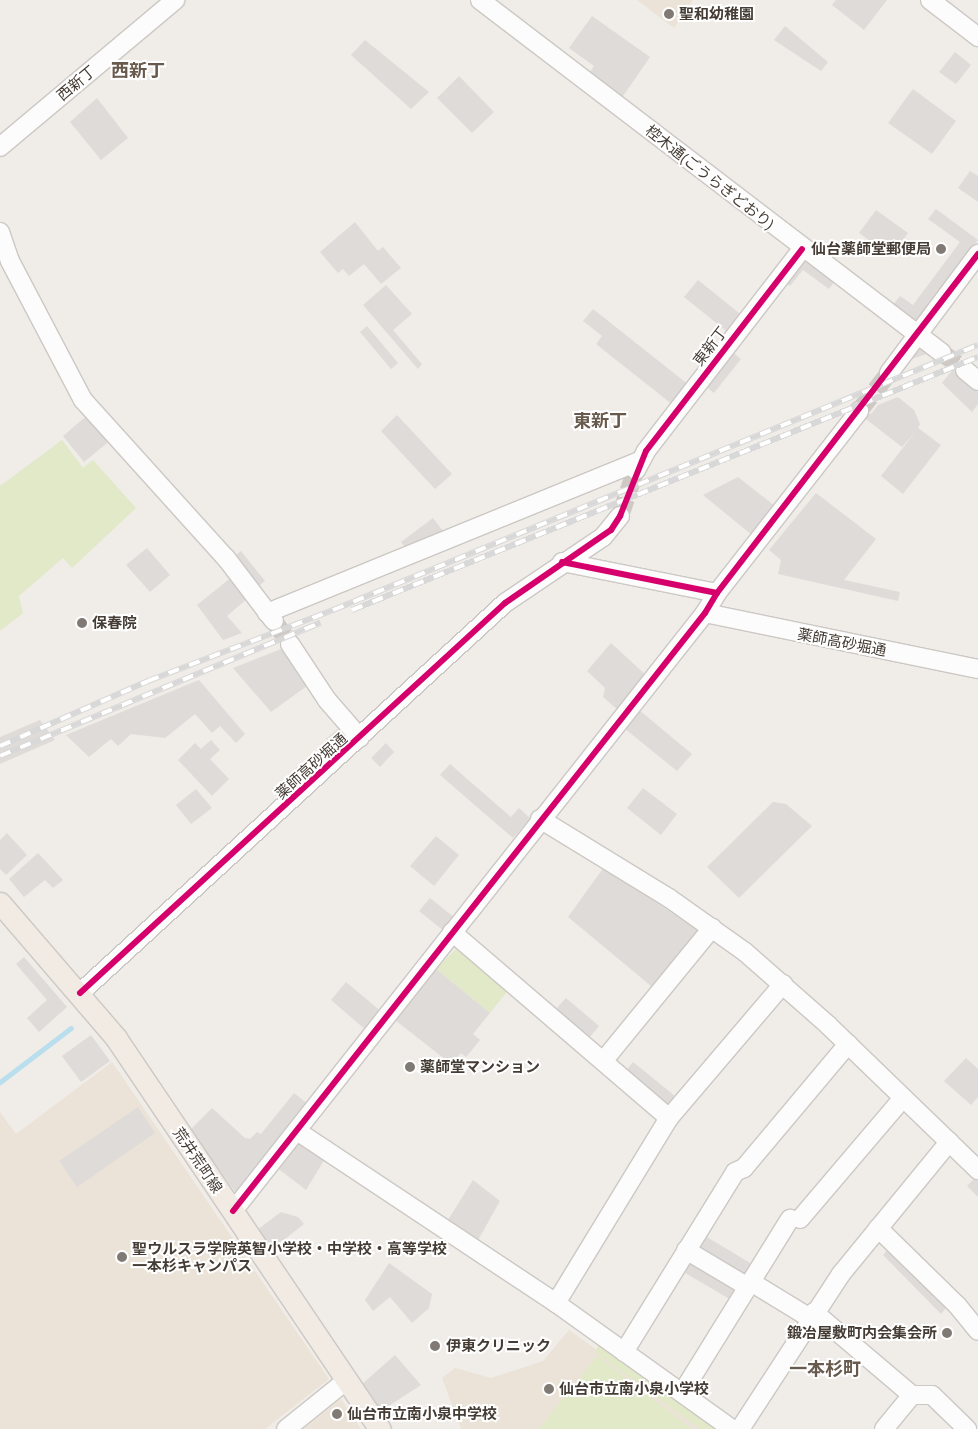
<!DOCTYPE html>
<html>
<head>
<meta charset="utf-8">
<style>
  body { margin:0 }
  #map { position:relative; width:978px; height:1429px; overflow:hidden; background:#f0ece8; font-family:"PT Sans","Noto Sans JP",sans-serif }
  div>[style] { position:absolute }
  [style*='--x'] { left:calc(var(--x)*1px); top:calc(var(--y)*1px); width:calc(var(--w)*1px); rotate:calc(var(--a)*1deg) }
  .education>* { inset:0; background:#ebe3d7 }
  .green>* { inset:0; background:#e1e9c8 }
  .parking>* { inset:0; background:#dfdbd8 }
  .stream>* { height:5px; margin:-2.5px; padding:0 2.5px; transform-origin:2.5px; border-radius:2.5px; background:#b9deee }
  .minor-tunnel>* { height:18px; margin-top:-9px; transform-origin:0; background:repeating-linear-gradient(90deg,#cec9c4 0 18px,transparent 0 27px) }
  .roads { filter:drop-shadow(1px 0 #ccc8c4) drop-shadow(-1px 0 #ccc8c4) drop-shadow(0 1px #ccc8c4) drop-shadow(0 -1px #ccc8c4) }
  .minor>* { height:18px; margin:-9px; padding:0 9px; transform-origin:9px; border-radius:9px; background:#fdfcfc }
  .major>* { height:21px; margin:-10.5px; padding:0 10.5px; transform-origin:10.5px; border-radius:10.5px; background:#f1ebe3 }
  .rail>* { height:5.5px; margin-top:-2.75px; transform-origin:0; background:repeating-linear-gradient(90deg,#fff 0 11px,#d9d8d8 0 22px); box-sizing:border-box; border-block:1px solid #d9d8d8 }
  .cycleway>* { height:6px; margin:-3px; padding:0 3px; transform-origin:3px; border-radius:3px; background:#d6006c }
  .dots>* { width:14px; height:14px; translate:-50% -50%; box-sizing:border-box; border:2px solid #fff; border-radius:50% }
  span { translate:-50% -50%; white-space:nowrap; text-align:center; line-height:1.15; -webkit-text-stroke:4px #fff; paint-order:stroke }
  .poi-label { font-size:15px; color:#453d35; font-weight:700 }
  .left { translate:0 -50%; text-align:left }
  .right { translate:-100% -50%; text-align:right }
  .street-label { font-size:15px; color:#453d35 }
  .quarter-label { font-size:18px; color:#685a4c; font-weight:700 }
</style>
</head>
<body>
<div id="map">
  <div class="education">
    <div style="clip-path:polygon(637px 0,693px 0,674px 28px)"></div>
    <div style="clip-path:polygon(112px 1062px,329px 1379px,265px 1429px,0 1429px,0 1112px,16px 1134px)"></div>
    <div style="clip-path:polygon(569px 1330px,707px 1429px,461px 1429px,442px 1378px,455px 1368px,491px 1378px,543px 1361px)"></div>
    <div style="clip-path:polygon(341px 1399px,361px 1429px,303px 1429px)"></div>
  </div>
  <div class="green">
    <div style="clip-path:polygon(62px 440px,83px 468px,93px 460px,136px 508px,72px 568px,63px 558px,19px 596px,23px 613px,0 631px,0 486px)"></div>
    <div style="clip-path:polygon(458px 947px,509px 989px,490px 1013px,436px 969px)"></div>
    <div style="clip-path:polygon(600px 1343px,717px 1429px,700px 1429px,595px 1352px)"></div>
    <div style="clip-path:polygon(597px 1356px,692px 1429px,539px 1429px)"></div>
  </div>
  <div class="parking">
    <div style="clip-path:polygon(836px 0,887px 0,864px 30px,832px 5px)"></div>
    <div style="clip-path:polygon(592px 16px,650px 57px,621px 99px,588px 75px,594px 66px,569px 48px)"></div>
    <div style="clip-path:polygon(785px 26px,828px 62px,821px 71px,774px 40px)"></div>
    <div style="clip-path:polygon(365px 40px,429px 92px,411px 109px,351px 55px)"></div>
    <div style="clip-path:polygon(955px 52px,971px 65px,956px 84px,939px 72px)"></div>
    <div style="clip-path:polygon(459px 76px,494px 112px,472px 133px,437px 98px)"></div>
    <div style="clip-path:polygon(913px 89px,956px 121px,932px 154px,888px 123px)"></div>
    <div style="clip-path:polygon(97px 98px,128px 138px,101px 160px,70px 122px)"></div>
    <div style="clip-path:polygon(970px 171px,978px 176px,978px 202px,958px 188px)"></div>
    <div style="clip-path:polygon(936px 209px,978px 240px,915px 324px,891px 307px,900px 296px,913px 305px,960px 242px,928px 219px)"></div>
    <div style="clip-path:polygon(876px 210px,908px 233px,891px 256px,859px 233px)"></div>
    <div style="clip-path:polygon(355px 222px,378px 251px,383px 247px,401px 268px,381px 284px,364px 264px,349px 276px,343px 269px,338px 273px,320px 252px)"></div>
    <div style="clip-path:polygon(799px 255px,834px 282px,829px 289px,803px 270px,790px 286px,781px 279px)"></div>
    <div style="clip-path:polygon(698px 280px,744px 317px,730px 334px,684px 297px)"></div>
    <div style="clip-path:polygon(386px 285px,412px 314px,393px 330px,422px 364px,418px 369px,363px 305px)"></div>
    <div style="clip-path:polygon(593px 309px,689px 385px,673px 405px,596px 344px,602px 336px,583px 321px)"></div>
    <div style="clip-path:polygon(367px 326px,398px 363px,391px 369px,360px 332px)"></div>
    <div style="clip-path:polygon(921px 342px,932px 352px,898px 364px)"></div>
    <div style="clip-path:polygon(730px 350px,741px 359px,714px 393px,705px 386px)"></div>
    <div style="clip-path:polygon(954px 368px,978px 386px,978px 404px,972px 412px,942px 383px)"></div>
    <div style="clip-path:polygon(898px 397px,914px 410px,920px 424px,918px 428px,941px 445px,903px 494px,881px 476px,916px 431px,902px 447px,862px 416px,872px 413px,878px 405px)"></div>
    <div style="clip-path:polygon(90px 413px,112px 439px,84px 462px,63px 436px)"></div>
    <div style="clip-path:polygon(397px 415px,452px 474px,435px 489px,381px 431px)"></div>
    <div style="clip-path:polygon(738px 477px,775px 506px,752px 535px,703px 495px)"></div>
    <div style="clip-path:polygon(816px 493px,876px 539px,844px 580px,900px 592px,898px 601px,778px 574px,781px 560px,769px 550px)"></div>
    <div style="clip-path:polygon(433px 518px,443px 531px,405px 547px,401px 542px)"></div>
    <div style="clip-path:polygon(147px 548px,170px 575px,150px 592px,126px 565px)"></div>
    <div style="clip-path:polygon(241px 551px,265px 581px,256px 588px,232px 558px)"></div>
    <div style="clip-path:polygon(233px 576px,249px 597px,227px 616px,242px 633px,223px 640px,197px 605px)"></div>
    <div style="clip-path:polygon(611px 643px,648px 677px,619px 711px,603px 697px,605px 688px,587px 671px)"></div>
    <div style="clip-path:polygon(286px 647px,311px 683px,271px 712px,233px 668px)"></div>
    <div style="clip-path:polygon(199px 680px,245px 734px,236px 743px,220px 726px,212px 733px,195px 714px,165px 738px,131px 734px,118px 746px,111px 739px,89px 757px,66px 735px)"></div>
    <div style="clip-path:polygon(639px 710px,692px 754px,677px 771px,624px 728px)"></div>
    <div style="clip-path:polygon(40px 720px,55px 740px,0 764px,0 737px)"></div>
    <div style="clip-path:polygon(342px 725px,350px 735px,334px 749px,326px 739px)"></div>
    <div style="clip-path:polygon(211px 740px,220px 750px,210px 759px,229px 779px,212px 796px,178px 760px,195px 743px,201px 749px)"></div>
    <div style="clip-path:polygon(386px 743px,394px 752px,380px 767px,371px 758px)"></div>
    <div style="clip-path:polygon(450px 764px,511px 817px,519px 808px,530px 818px,513px 838px,440px 775px)"></div>
    <div style="clip-path:polygon(297px 767px,305px 776px,279px 799px,271px 790px)"></div>
    <div style="clip-path:polygon(643px 788px,677px 814px,661px 835px,627px 808px)"></div>
    <div style="clip-path:polygon(196px 789px,212px 808px,191px 824px,176px 805px)"></div>
    <div style="clip-path:polygon(773px 802px,786px 804px,812px 826px,739px 898px,707px 867px)"></div>
    <div style="clip-path:polygon(7px 833px,27px 855px,6px 875px,0 869px,0 840px)"></div>
    <div style="clip-path:polygon(436px 836px,459px 855px,434px 886px,410px 866px)"></div>
    <div style="clip-path:polygon(38px 853px,63px 880px,53px 888px,45px 880px,24px 897px,9px 879px)"></div>
    <div style="clip-path:polygon(604px 867px,699px 931px,651px 986px,568px 917px)"></div>
    <div style="clip-path:polygon(430px 898px,455px 918px,444px 931px,419px 911px)"></div>
    <div style="clip-path:polygon(24px 957px,67px 1007px,39px 1032px,27px 1018px,47px 1000px,16px 964px)"></div>
    <div style="clip-path:polygon(436px 969px,490px 1013px,473px 1034px,480px 1040px,466px 1057px,461px 1053px,451px 1064px,395px 1020px)"></div>
    <div style="clip-path:polygon(346px 982px,383px 1013px,367px 1031px,331px 1000px)"></div>
    <div style="clip-path:polygon(566px 998px,599px 1026px,590px 1037px,556px 1009px)"></div>
    <div style="clip-path:polygon(91px 1035px,110px 1061px,81px 1082px,62px 1056px)"></div>
    <div style="clip-path:polygon(966px 1058px,978px 1069px,978px 1097px,971px 1105px,944px 1081px)"></div>
    <div style="clip-path:polygon(633px 1062px,675px 1096px,667px 1106px,625px 1072px)"></div>
    <div style="clip-path:polygon(294px 1093px,309px 1105px,236px 1193px,190px 1130px,212px 1108px,245px 1138px,250px 1139px,257px 1132px,261px 1134px)"></div>
    <div style="clip-path:polygon(138px 1107px,155px 1133px,77px 1187px,59px 1161px)"></div>
    <div style="clip-path:polygon(299px 1139px,326px 1157px,306px 1190px,276px 1167px)"></div>
    <div style="clip-path:polygon(975px 1178px,978px 1181px,978px 1197px,967px 1186px)"></div>
    <div style="clip-path:polygon(473px 1180px,500px 1201px,477px 1242px,446px 1223px)"></div>
    <div style="clip-path:polygon(281px 1212px,298px 1217px,304px 1224px,271px 1250px,257px 1230px)"></div>
    <div style="clip-path:polygon(702px 1234px,755px 1266px,747px 1279px,694px 1248px)"></div>
    <div style="clip-path:polygon(888px 1249px,946px 1308px,941px 1314px,883px 1255px)"></div>
    <div style="clip-path:polygon(688px 1256px,741px 1288px,733px 1301px,680px 1270px)"></div>
    <div style="clip-path:polygon(389px 1263px,432px 1294px,429px 1308px,412px 1323px,390px 1297px,373px 1311px,365px 1300px)"></div>
    <div style="clip-path:polygon(395px 1355px,421px 1385px,381px 1411px,362px 1384px)"></div>
  </div>
  <div class="stream">
    <div style="--x:0;--y:1082;--w:89;--a:-37.3"></div>
  </div>
  <div class="minor-tunnel">
    <div style="--x:942;--y:353;--w:29;--a:36"></div>
    <div style="--x:859;--y:411;--w:48;--a:-51.7"></div>
    <div style="--x:620;--y:516;--w:43;--a:-71.1"></div>
    <div style="--x:274;--y:621;--w:28;--a:55"></div>
  </div>
  <div class="roads">
    <div class="minor">
      <div style="--x:480;--y:0;--w:581;--a:37.38"></div>
      <div style="--x:930;--y:0;--w:61;--a:37.6"></div>
      <div style="--x:0;--y:147;--w:229;--a:-40"></div>
      <div style="--x:0;--y:232;--w:31;--a:71"></div>
      <div style="--x:10;--y:261;--w:157;--a:62.3"></div>
      <div style="--x:83;--y:400;--w:213;--a:47.9"></div>
      <div style="--x:226;--y:558;--w:79;--a:52.7"></div>
      <div style="--x:965;--y:370;--w:17;--a:40"></div>
      <div style="--x:889;--y:373;--w:149;--a:-53.2"></div>
      <div style="--x:636;--y:470;--w:21;--a:-62"></div>
      <div style="--x:646;--y:451;--w:255;--a:-52.3"></div>
      <div style="--x:562;--y:562;--w:158;--a:11.3"></div>
      <div style="--x:267;--y:613;--w:404;--a:-22.2"></div>
      <div style="--x:705;--y:613;--w:279;--a:11.6"></div>
      <div style="--x:290;--y:644;--w:67;--a:56.5"></div>
      <div style="--x:327;--y:700;--w:50;--a:49"></div>
      <div style="--x:540;--y:819;--w:151;--a:31.5"></div>
      <div style="--x:669;--y:898;--w:93;--a:35.4"></div>
      <div style="--x:745;--y:952;--w:111;--a:41.3"></div>
      <div style="--x:828;--y:1025;--w:209;--a:44"></div>
      <div style="--x:452;--y:932;--w:286;--a:40.6"></div>
      <div style="--x:80;--y:993;--w:577;--a:-42.54"></div>
      <div style="--x:505;--y:603;--w:118;--a:-34"></div>
      <div style="--x:603;--y:537;--w:27;--a:-51"></div>
      <div style="--x:604;--y:1060;--w:171;--a:-50.7"></div>
      <div style="--x:297;--y:1131;--w:311;--a:33.6"></div>
      <div style="--x:556;--y:1303;--w:216;--a:35.6"></div>
      <div style="--x:233;--y:1211;--w:762;--a:-51.72"></div>
      <div style="--x:705;--y:613;--w:23;--a:-59"></div>
      <div style="--x:717;--y:593;--w:231;--a:-52"></div>
      <div style="--x:800;--y:1219;--w:159;--a:-49.6"></div>
      <div style="--x:878;--y:1228;--w:110;--a:44.3"></div>
      <div style="--x:957;--y:1305;--w:33;--a:51"></div>
      <div style="--x:686;--y:1250;--w:72;--a:30.8"></div>
      <div style="--x:751;--y:1282;--w:69;--a:31.4"></div>
      <div style="--x:556;--y:1303;--w:217;--a:-58.6"></div>
      <div style="--x:669;--y:1118;--w:176;--a:-49.6"></div>
      <div style="--x:814;--y:1312;--w:128;--a:40.3"></div>
      <div style="--x:912;--y:1395;--w:20;--a:0"></div>
      <div style="--x:932;--y:1395;--w:49;--a:44.2"></div>
      <div style="--x:624;--y:1352;--w:211;--a:-58.3"></div>
      <div style="--x:735;--y:1172;--w:10;--a:-24"></div>
      <div style="--x:744;--y:1168;--w:162;--a:-50"></div>
      <div style="--x:682;--y:1393;--w:205;--a:-58.2"></div>
      <div style="--x:286;--y:1429;--w:78;--a:-38.8"></div>
      <div style="--x:740;--y:1429;--w:185;--a:-56.9"></div>
      <div style="--x:841;--y:1274;--w:171;--a:-50.7"></div>
      <div style="--x:884;--y:1429;--w:44;--a:-50.5"></div>
    </div>
    <div class="major">
      <div style="--x:0;--y:903;--w:178;--a:49.3"></div>
      <div style="--x:116;--y:1038;--w:472;--a:56"></div>
    </div>
  </div>
  <div class="rail">
    <div style="--x:352;--y:610;--w:675;--a:-22.01"></div>
    <div style="--x:0;--y:746;--w:162;--a:-23.7"></div>
    <div style="--x:148;--y:681;--w:198;--a:-21"></div>
    <div style="--x:333;--y:610;--w:697;--a:-22.34"></div>
    <div style="--x:0;--y:756;--w:347;--a:-22.6"></div>
  </div>
  <div class="cycleway">
    <div style="--x:562;--y:562;--w:158;--a:11.3"></div>
    <div style="--x:80;--y:993;--w:577;--a:-42.54"></div>
    <div style="--x:505;--y:603;--w:129;--a:-34.6"></div>
    <div style="--x:611;--y:530;--w:17;--a:-57"></div>
    <div style="--x:620;--y:516;--w:70;--a:-68.2"></div>
    <div style="--x:646;--y:451;--w:255;--a:-52.3"></div>
    <div style="--x:233;--y:1211;--w:762;--a:-51.72"></div>
    <div style="--x:705;--y:613;--w:23;--a:-59"></div>
    <div style="--x:717;--y:593;--w:428;--a:-52.4"></div>
  </div>
  <div class="dots">
    <div style="left:669px;top:14px;background:#817a74"></div>
    <div style="left:941px;top:249px;background:#817a74"></div>
    <div style="left:82px;top:623px;background:#817a74"></div>
    <div style="left:410px;top:1067px;background:#817a74"></div>
    <div style="left:122px;top:1257px;background:#817a74"></div>
    <div style="left:947px;top:1333px;background:#817a74"></div>
    <div style="left:435px;top:1346px;background:#817a74"></div>
    <div style="left:549px;top:1389px;background:#817a74"></div>
    <div style="left:337px;top:1414px;background:#817a74"></div>
  </div>
  <div class="poi-label">
    <span class="left" style="left:679px;top:14px">聖和幼稚園</span>
    <span class="right" style="left:931px;top:249px">仙台薬師堂郵便局</span>
    <span class="left" style="left:92px;top:623px">保春院</span>
    <span class="left" style="left:420px;top:1067px">薬師堂マンション</span>
    <span class="left" style="left:132px;top:1257px">聖ウルスラ学院英智小学校・中学校・高等学校<br>一本杉キャンパス</span>
    <span class="right" style="left:937px;top:1333px">鍛冶屋敷町内会集会所</span>
    <span class="left" style="left:446px;top:1346px">伊東クリニック</span>
    <span class="left" style="left:559px;top:1389px">仙台市立南小泉小学校</span>
    <span class="left" style="left:347px;top:1414px">仙台市立南小泉中学校</span>
  </div>
  <div class="street-label">
    <span style="left:76px;top:83px;rotate:-40deg">西新丁</span>
    <span style="left:710px;top:177px;rotate:38deg">椌木通(ごうらぎどおり)</span>
    <span style="left:710px;top:346px;rotate:-52deg">東新丁</span>
    <span style="left:842px;top:642px;rotate:11deg">薬師高砂堀通</span>
    <span style="left:311px;top:766px;rotate:-42deg">薬師高砂堀通</span>
    <span style="left:198px;top:1160px;rotate:56deg">荒井荒町線</span>
  </div>
  <div class="quarter-label">
    <span style="left:138px;top:71px">西新丁</span>
    <span style="left:600px;top:421px">東新丁</span>
    <span style="left:825px;top:1369px">一本杉町</span>
  </div>
</div>
</body>
</html>
